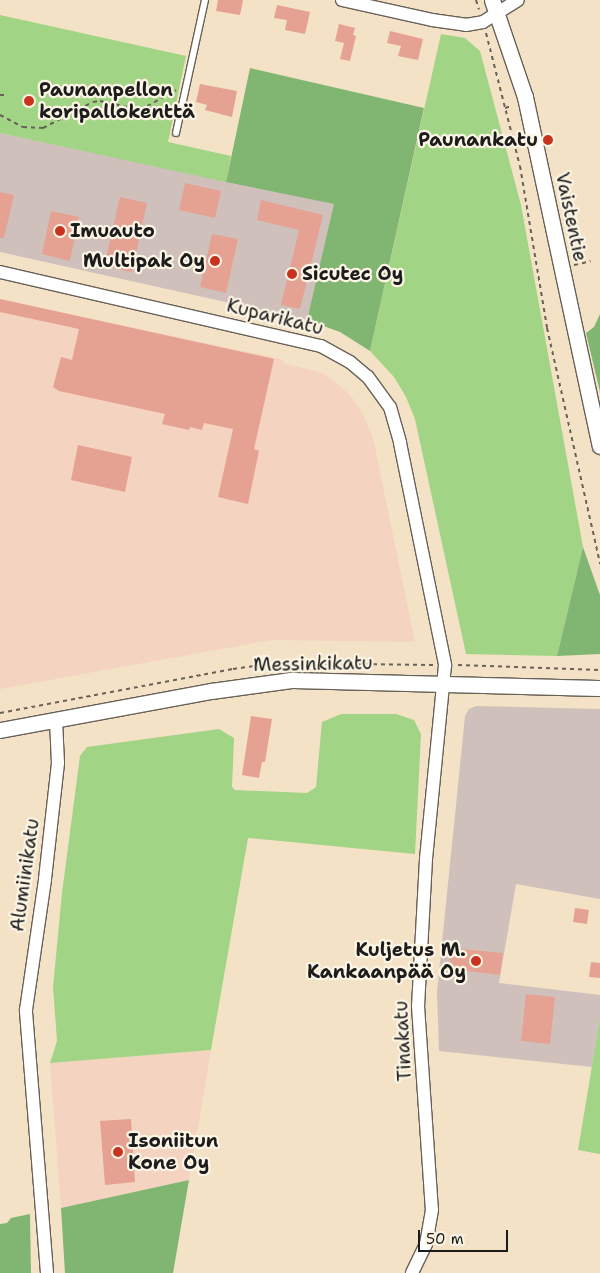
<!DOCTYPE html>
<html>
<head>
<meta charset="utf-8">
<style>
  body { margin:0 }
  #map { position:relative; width:600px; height:1273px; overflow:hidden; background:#f4e2c6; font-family:"Shantell Sans",sans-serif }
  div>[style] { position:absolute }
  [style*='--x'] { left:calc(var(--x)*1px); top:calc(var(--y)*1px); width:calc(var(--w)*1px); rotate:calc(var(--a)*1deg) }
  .built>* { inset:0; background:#f4d3c1 }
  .industrial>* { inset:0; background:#d0c0bc }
  .green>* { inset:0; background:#a1d484 }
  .forest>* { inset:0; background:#80b672 }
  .building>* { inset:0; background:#e5a292 }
  .path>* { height:2px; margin-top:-1px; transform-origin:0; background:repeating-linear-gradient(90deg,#686158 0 4px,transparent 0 8px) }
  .roads { filter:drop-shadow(1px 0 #686158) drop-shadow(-1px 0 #686158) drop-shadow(0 1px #686158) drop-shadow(0 -1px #686158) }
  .service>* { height:6px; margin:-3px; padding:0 3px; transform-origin:3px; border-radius:3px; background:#fff }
  .minor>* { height:12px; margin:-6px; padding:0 6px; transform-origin:6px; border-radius:6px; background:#fff }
  .tertiary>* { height:15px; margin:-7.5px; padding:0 7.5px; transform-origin:7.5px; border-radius:7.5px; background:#fff }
  .dots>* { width:14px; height:14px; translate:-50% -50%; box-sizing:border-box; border:2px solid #fcf5e5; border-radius:50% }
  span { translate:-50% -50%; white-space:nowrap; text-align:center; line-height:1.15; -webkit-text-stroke:4.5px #fcf5e5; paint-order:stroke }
  .poi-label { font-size:19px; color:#1c1c1c; font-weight:700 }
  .left { translate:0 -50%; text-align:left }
  .right { translate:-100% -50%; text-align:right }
  .street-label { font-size:19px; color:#1c1c1c }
  .scale { position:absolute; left:418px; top:1230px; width:90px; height:22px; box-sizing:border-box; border:2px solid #1c1c1c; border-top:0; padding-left:6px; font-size:15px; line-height:18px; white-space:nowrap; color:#1c1c1c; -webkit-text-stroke:4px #fcf5e5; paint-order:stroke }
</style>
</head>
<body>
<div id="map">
  <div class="built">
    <div style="clip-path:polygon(0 299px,281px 359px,285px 364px,320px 372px,333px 380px,351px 396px,362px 412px,373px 438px,415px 642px,271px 640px,0 689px)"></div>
    <div style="clip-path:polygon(211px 1050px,189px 1180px,61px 1208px,50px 1063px)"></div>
  </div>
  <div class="industrial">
    <div style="clip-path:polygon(0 133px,335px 204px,307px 320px,0 252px)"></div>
    <div style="clip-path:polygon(476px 706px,600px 709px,600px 899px,516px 884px,499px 983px,600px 995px,600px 1018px,592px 1067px,439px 1051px,437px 992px,465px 716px,469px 709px)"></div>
  </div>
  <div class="green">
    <div style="clip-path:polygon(0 15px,186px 56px,168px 142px,231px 156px,226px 182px,0 133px)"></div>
    <div style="clip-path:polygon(441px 34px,465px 38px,480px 51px,521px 205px,583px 547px,557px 656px,466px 654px,415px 419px,406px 397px,394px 377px,370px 351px)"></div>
    <div style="clip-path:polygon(341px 714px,396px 714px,414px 720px,421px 734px,415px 854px,248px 838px,211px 1050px,50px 1063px,57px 1041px,53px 987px,62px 893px,80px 756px,87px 747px,219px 729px,234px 738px,232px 787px,235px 790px,307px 793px,316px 787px,322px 722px)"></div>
    <div style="clip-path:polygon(600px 1018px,600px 1154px,578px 1150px)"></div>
  </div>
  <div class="forest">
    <div style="clip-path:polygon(250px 68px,424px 108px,370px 351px,340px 332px,307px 320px,334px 204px,226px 182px)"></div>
    <div style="clip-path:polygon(600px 314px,600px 392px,586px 333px,594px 327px)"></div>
    <div style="clip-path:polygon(583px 547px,600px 595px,600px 654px,557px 656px)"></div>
    <div style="clip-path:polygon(189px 1180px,173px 1273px,65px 1273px,61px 1208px)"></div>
    <div style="clip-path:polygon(30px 1214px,31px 1273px,0 1273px,0 1224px,7px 1223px,11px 1218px)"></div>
  </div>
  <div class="building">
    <div style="clip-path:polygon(218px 0,243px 0,240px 15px,216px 11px)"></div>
    <div style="clip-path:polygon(277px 5px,310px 12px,305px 34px,285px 30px,287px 20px,274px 18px)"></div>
    <div style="clip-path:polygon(339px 24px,355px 28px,353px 35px,356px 36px,350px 61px,340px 59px,344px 43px,335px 41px)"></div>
    <div style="clip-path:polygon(390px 31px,423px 39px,418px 60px,398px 56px,401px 46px,387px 43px)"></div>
    <div style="clip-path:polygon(200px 84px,237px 91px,232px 117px,205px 110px,207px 105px,196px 102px)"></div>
    <div style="clip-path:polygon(185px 183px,221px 191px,215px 218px,179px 210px)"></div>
    <div style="clip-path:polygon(0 192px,14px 195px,4px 238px,0 238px)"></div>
    <div style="clip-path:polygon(120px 197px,147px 203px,132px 272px,104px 266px)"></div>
    <div style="clip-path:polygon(261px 200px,323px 215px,300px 309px,281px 305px,299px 230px,257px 220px)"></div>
    <div style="clip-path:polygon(51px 211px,79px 217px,70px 261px,42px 254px)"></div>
    <div style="clip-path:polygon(212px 234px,238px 239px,226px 293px,200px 287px)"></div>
    <div style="clip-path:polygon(0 299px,274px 359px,254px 449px,259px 451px,248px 504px,218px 497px,233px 429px,204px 423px,202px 430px,190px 427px,189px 430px,162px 424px,165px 414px,59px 391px,53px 387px,61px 357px,72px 360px,79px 329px,0 312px)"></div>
    <div style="clip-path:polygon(78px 445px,132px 457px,125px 492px,71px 480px)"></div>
    <div style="clip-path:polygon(251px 716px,272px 719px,265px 762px,262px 762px,259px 778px,242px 775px)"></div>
    <div style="clip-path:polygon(575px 908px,589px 910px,587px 924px,573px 922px)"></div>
    <div style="clip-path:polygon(451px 948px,503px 953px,500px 975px,449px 969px)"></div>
    <div style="clip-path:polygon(591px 962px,600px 963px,600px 978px,589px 977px)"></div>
    <div style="clip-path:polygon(526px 994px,555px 997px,550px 1044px,521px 1041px)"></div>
    <div style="clip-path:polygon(131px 1119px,135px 1182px,105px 1185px,100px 1121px)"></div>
  </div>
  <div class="path">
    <div style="--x:476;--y:0;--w:10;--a:73"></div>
    <div style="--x:486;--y:33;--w:137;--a:75.7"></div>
    <div style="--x:520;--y:166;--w:164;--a:80.5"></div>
    <div style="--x:547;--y:328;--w:242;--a:77.3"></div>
    <div style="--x:0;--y:95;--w:6;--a:0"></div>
    <div style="--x:505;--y:108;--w:6;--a:-18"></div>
    <div style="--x:0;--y:115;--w:26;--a:28"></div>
    <div style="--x:23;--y:127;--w:20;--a:3"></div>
    <div style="--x:43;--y:128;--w:56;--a:-27.5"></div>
    <div style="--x:93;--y:102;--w:7;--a:-8"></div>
    <div style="--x:100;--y:101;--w:41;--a:12.7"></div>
    <div style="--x:140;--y:110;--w:41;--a:-29.1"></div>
    <div style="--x:574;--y:265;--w:17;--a:-13"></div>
    <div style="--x:458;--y:665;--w:142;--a:2"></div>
    <div style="--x:0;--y:713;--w:237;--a:-10.7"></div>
    <div style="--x:233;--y:669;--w:44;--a:-7.8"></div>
    <div style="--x:277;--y:663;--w:156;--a:0.7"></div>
  </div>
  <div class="roads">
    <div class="service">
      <div style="--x:176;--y:133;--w:136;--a:-77.7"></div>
    </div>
    <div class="minor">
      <div style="--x:342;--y:0;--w:92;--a:12.5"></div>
      <div style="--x:432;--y:20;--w:34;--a:8"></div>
      <div style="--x:466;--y:25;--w:17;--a:-10"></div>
      <div style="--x:483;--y:22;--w:41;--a:-32.2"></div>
      <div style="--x:0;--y:272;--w:329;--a:13"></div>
      <div style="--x:321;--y:346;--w:33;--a:29"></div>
      <div style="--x:350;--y:362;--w:23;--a:40"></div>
      <div style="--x:368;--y:377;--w:37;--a:54"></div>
      <div style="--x:390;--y:407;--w:37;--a:74"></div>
      <div style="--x:400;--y:443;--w:227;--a:78.5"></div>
      <div style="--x:445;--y:665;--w:195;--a:95.6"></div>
      <div style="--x:426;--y:859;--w:147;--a:93.1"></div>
      <div style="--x:418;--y:1006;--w:204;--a:86.1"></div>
      <div style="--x:432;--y:1210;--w:35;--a:100"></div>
      <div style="--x:426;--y:1244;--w:32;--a:116"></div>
      <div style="--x:47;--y:1273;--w:264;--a:-94.6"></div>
      <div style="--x:26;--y:1010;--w:132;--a:-81.7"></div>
      <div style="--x:45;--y:879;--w:117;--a:-83.6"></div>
      <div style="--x:58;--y:763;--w:43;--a:-92.7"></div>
    </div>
    <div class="tertiary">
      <div style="--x:492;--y:0;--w:102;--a:71.2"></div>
      <div style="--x:525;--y:97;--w:357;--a:77.9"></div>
      <div style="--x:0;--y:730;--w:215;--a:-10.5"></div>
      <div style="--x:211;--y:691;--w:81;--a:-7.8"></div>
      <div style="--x:291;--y:680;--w:309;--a:1.5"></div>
    </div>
  </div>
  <div class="dots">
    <div style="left:29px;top:101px;background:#c8321e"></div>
    <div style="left:548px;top:140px;background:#c8321e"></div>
    <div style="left:60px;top:231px;background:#c8321e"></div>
    <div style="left:215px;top:261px;background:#c8321e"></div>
    <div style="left:292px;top:274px;background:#c8321e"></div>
    <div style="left:476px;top:961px;background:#c8321e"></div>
    <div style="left:118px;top:1152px;background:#c8321e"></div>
  </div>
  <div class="poi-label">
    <span class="left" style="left:39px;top:101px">Paunanpellon<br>koripallokenttä</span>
    <span class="right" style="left:538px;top:140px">Paunankatu</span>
    <span class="left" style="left:70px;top:231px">Imuauto</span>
    <span class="right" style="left:205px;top:261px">Multipak Oy</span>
    <span class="left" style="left:302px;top:274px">Sicutec Oy</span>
    <span class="right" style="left:466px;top:961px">Kuljetus M.<br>Kankaanpää Oy</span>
    <span class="left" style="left:128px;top:1152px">Isoniitun<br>Kone Oy</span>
  </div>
  <div class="street-label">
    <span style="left:571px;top:217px;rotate:78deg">Vaistentie</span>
    <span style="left:275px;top:317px;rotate:14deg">Kuparikatu</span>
    <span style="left:313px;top:664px;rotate:-1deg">Messinkikatu</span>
    <span style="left:25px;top:875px;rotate:-82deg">Alumiinikatu</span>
    <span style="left:403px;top:1041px;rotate:-93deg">Tinakatu</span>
  </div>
  <div class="scale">50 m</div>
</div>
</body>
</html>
